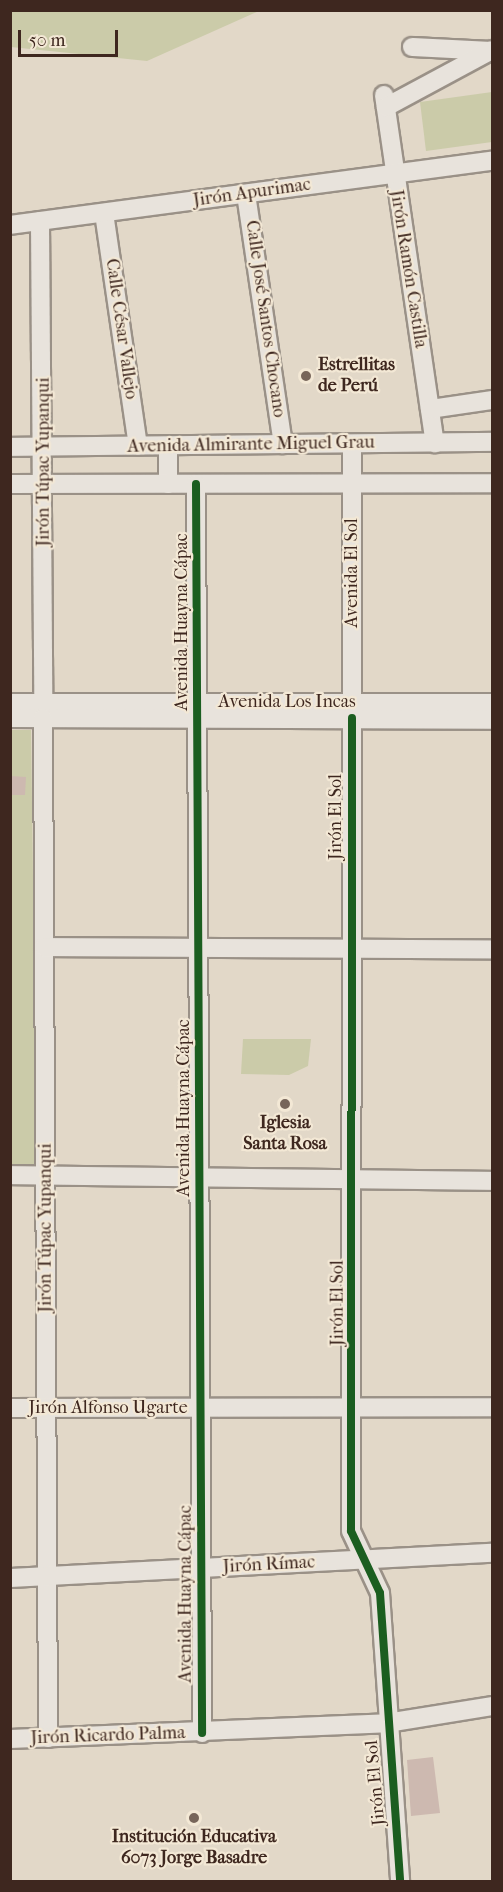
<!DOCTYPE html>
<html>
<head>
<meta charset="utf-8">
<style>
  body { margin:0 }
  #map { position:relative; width:503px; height:1892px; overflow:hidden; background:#e2d8c8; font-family:"IM FELL French Canon",serif }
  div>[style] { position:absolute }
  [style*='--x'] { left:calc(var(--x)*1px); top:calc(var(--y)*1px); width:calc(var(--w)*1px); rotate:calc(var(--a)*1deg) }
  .green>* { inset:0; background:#cbcba9 }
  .building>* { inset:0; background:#cdb9b0 }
  .roads { filter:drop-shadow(2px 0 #9a9187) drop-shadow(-2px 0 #9a9187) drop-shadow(0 2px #9a9187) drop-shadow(0 -2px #9a9187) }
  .minor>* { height:18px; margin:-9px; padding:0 9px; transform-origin:9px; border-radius:9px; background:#e8e3dc }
  .cycleway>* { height:8px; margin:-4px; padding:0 4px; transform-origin:4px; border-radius:4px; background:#1b5e20 }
  .dots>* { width:16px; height:16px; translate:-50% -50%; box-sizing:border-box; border:3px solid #f3e8d5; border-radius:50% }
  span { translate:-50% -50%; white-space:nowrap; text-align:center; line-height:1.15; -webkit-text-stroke:4.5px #f3e8d5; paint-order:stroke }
  .street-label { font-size:18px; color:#3e271f }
  .poi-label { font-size:18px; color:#3e271f; font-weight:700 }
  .left { translate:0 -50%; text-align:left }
  .frame { position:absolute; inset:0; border:12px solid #3e271f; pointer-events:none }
  .scale { position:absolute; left:18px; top:30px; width:100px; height:27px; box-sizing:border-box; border:3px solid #3e271f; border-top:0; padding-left:8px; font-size:18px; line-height:21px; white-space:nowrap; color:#3e271f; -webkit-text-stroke:4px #f3e8d5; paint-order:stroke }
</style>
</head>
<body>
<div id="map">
  <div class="green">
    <div style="clip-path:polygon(11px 10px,259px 10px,259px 11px,147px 61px,11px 47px)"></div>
    <div style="clip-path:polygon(492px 92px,492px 142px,426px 151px,420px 102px)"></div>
    <div style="clip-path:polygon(10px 730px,31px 730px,37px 1169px,11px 1169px)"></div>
    <div style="clip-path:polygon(243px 1039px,311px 1039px,308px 1066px,289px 1075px,241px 1074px)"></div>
  </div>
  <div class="building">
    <div style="clip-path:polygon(10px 776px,26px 777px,25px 795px,10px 795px)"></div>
    <div style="clip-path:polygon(433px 1757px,440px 1813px,411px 1816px,407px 1760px)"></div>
  </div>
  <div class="roads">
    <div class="minor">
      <div style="--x:412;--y:47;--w:80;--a:2.9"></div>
      <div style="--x:384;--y:95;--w:352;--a:81.7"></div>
      <div style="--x:386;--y:107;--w:120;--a:-28.3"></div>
      <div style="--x:246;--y:194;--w:253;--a:81.6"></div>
      <div style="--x:104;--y:213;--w:235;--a:81.7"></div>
      <div style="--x:40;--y:221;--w:482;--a:89.6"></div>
      <div style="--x:10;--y:225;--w:486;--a:-7.6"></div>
      <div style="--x:430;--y:409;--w:63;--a:-8.3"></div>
      <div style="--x:10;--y:447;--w:482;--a:-0.6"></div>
      <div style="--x:168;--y:447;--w:37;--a:90"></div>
      <div style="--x:10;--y:484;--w:482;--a:-0.1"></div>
      <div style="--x:196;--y:484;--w:1249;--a:89.72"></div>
      <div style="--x:352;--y:702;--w:258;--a:-90"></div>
      <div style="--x:10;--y:703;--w:482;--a:0"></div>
      <div style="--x:10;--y:718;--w:482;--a:0.2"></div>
      <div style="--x:43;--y:718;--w:1020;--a:89.72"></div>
      <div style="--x:352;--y:718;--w:813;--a:90.07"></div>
      <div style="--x:351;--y:1531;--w:68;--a:64.9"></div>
      <div style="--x:380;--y:1593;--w:290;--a:86"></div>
      <div style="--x:44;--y:947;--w:448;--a:0.3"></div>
      <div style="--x:10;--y:1175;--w:482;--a:0.7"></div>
      <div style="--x:10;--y:1408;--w:482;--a:-0.1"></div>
      <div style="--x:10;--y:1578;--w:483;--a:-3"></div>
      <div style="--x:10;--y:1739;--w:377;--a:-2.4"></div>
      <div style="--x:387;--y:1723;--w:106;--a:-9.2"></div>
    </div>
  </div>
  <div class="cycleway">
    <div style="--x:196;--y:484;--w:1249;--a:89.72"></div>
    <div style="--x:352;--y:718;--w:813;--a:90.07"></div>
    <div style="--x:351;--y:1531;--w:68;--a:64.9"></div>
    <div style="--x:380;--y:1593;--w:290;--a:86"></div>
  </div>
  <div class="dots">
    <div style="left:306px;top:376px;background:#77655a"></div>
    <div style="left:285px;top:1104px;background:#77655a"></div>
    <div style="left:194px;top:1818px;background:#77655a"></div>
  </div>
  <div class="street-label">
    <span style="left:252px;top:193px;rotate:-8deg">Jirón Apurimac</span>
    <span style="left:408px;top:269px;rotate:81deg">Jirón Ramón Castilla</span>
    <span style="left:265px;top:319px;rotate:82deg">Calle José Santos Chocano</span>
    <span style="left:121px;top:329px;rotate:82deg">Calle César Vallejo</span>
    <span style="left:251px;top:445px;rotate:-1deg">Avenida Almirante Miguel Grau</span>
    <span style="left:44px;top:462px;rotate:-90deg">Jirón Túpac Yupanqui</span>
    <span style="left:352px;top:573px;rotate:-90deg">Avenida El Sol</span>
    <span style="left:182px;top:622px;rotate:-90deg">Avenida Huayna Cápac</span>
    <span style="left:287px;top:702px">Avenida Los Incas</span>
    <span style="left:336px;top:817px;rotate:-90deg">Jirón El Sol</span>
    <span style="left:184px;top:1108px;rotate:-90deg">Avenida Huayna Cápac</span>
    <span style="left:46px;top:1228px;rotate:-90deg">Jirón Túpac Yupanqui</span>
    <span style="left:338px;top:1303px;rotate:-90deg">Jirón El Sol</span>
    <span style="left:108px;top:1408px">Jirón Alfonso Ugarte</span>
    <span style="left:269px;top:1565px;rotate:-3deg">Jirón Rímac</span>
    <span style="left:186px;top:1594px;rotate:-90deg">Avenida Huayna Cápac</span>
    <span style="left:108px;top:1736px;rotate:-2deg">Jirón Ricardo Palma</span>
    <span style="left:376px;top:1783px;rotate:-95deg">Jirón El Sol</span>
  </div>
  <div class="poi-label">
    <span class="left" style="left:318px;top:376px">Estrellitas<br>de Perú</span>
    <span style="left:285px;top:1134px">Iglesia<br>Santa Rosa</span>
    <span style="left:194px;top:1848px">Institución Educativa<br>6073 Jorge Basadre</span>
  </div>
  <div class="frame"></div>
  <div class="scale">50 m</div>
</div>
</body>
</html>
